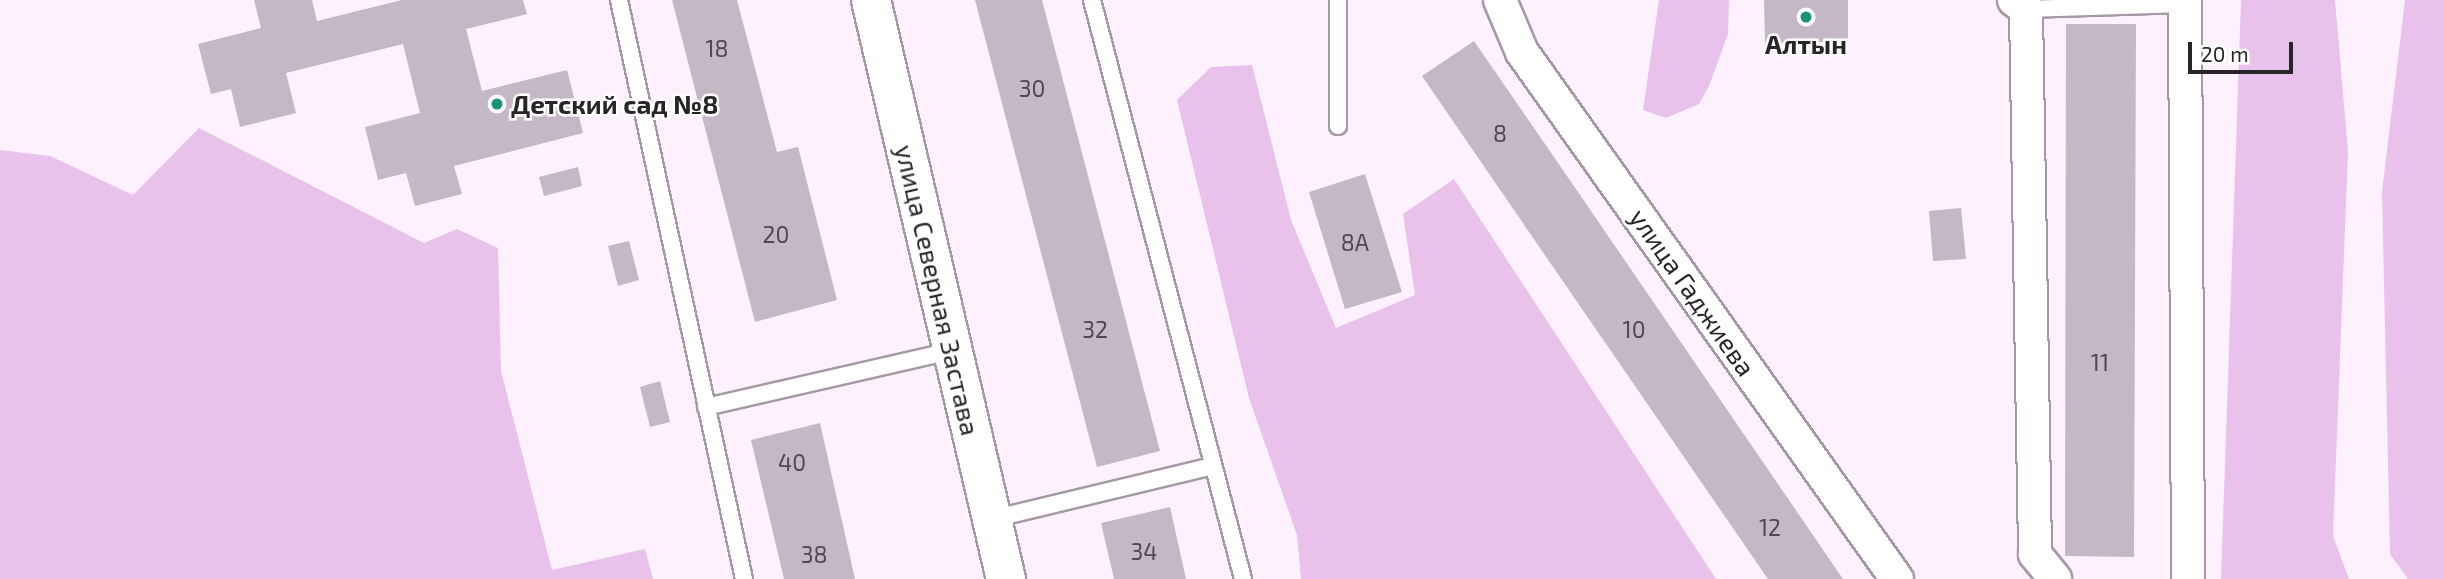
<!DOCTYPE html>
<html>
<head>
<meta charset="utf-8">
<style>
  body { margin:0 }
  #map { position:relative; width:2444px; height:579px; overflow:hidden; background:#fdf1fe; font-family:"Exo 2",sans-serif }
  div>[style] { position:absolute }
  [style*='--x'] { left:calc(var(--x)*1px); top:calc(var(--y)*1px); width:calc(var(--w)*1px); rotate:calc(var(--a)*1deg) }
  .green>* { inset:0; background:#e8c2eb }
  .building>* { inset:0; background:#c4b8c4 }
  .roads { filter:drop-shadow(2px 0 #a599a5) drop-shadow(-2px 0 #a599a5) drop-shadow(0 2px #a599a5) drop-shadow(0 -2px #a599a5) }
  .service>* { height:16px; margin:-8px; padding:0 8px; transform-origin:8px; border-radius:8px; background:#fff }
  .minor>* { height:32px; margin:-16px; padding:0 16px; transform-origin:16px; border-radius:16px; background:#fff }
  .tertiary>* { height:38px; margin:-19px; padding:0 19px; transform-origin:19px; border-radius:19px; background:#fff }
  .dots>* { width:19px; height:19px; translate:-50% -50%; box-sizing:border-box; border:4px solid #fff; border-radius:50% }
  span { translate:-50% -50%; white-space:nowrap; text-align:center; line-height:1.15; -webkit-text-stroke:5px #fff; paint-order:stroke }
  .number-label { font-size:23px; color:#4f494f }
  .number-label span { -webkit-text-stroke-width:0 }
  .poi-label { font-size:26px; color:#282428; font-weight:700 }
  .left { translate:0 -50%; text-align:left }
  .street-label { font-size:26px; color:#282428 }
  .scale { position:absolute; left:2188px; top:42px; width:105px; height:32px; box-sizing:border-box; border:4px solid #282428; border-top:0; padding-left:9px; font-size:21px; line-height:24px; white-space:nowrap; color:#282428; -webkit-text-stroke:5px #fff; paint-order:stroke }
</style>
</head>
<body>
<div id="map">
  <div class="green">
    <div style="clip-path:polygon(1659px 0,1729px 0,1728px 34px,1709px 86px,1699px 104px,1666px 118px,1643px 110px)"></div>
    <div style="clip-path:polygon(2241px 0,2335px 0,2348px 151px,2333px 536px,2349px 579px,2221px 579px)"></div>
    <div style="clip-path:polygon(2405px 0,2444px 0,2444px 579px,2408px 579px,2390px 554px,2382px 192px)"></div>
    <div style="clip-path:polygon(1252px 65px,1291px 220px,1336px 328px,1415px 295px,1403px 214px,1454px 179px,1716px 579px,1301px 579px,1297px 535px,1249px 398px,1177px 100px,1211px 67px)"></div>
    <div style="clip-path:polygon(199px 128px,424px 243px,457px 229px,498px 248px,501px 371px,552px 570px,645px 549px,653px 579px,0 579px,0 150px,50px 156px,133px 195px)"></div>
  </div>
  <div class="building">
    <div style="clip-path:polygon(254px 0,312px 0,317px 21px,402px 0,523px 0,527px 14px,466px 29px,482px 91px,567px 70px,583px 133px,454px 166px,462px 194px,415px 206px,406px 173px,378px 180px,365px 127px,420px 113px,403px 44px,286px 73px,296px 113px,240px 127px,231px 89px,211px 94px,198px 44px,261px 28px)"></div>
    <div style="clip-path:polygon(672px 0,737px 0,777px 152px,798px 147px,837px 300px,755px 322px)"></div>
    <div style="clip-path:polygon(975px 0,1042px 0,1160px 451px,1097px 467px)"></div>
    <div style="clip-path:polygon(1764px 0,1848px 0,1848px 42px,1765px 43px)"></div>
    <div style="clip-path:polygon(2066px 24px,2136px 24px,2134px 557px,2065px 556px)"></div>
    <div style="clip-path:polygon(1474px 41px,1567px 176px,1843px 579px,1768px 579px,1551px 264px,1422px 76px)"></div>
    <div style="clip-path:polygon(578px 167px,582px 186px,544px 196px,539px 177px)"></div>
    <div style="clip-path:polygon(1365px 174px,1402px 292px,1345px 309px,1309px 192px)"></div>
    <div style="clip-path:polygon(1961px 208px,1966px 259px,1933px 261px,1929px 211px)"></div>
    <div style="clip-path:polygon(629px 241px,639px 280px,618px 286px,608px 246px)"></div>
    <div style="clip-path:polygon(660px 381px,670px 422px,650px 427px,640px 387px)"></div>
    <div style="clip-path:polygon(820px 423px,855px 579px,784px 579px,751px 440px)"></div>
    <div style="clip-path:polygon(1170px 507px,1186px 579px,1114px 579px,1101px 523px)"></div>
  </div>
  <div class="roads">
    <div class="service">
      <div style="--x:619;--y:0;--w:592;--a:77.82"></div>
      <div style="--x:1092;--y:0;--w:598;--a:75.38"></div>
      <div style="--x:2026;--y:9;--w:159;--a:-1.8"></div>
      <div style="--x:1338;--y:126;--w:126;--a:-90"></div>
      <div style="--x:706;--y:407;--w:251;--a:-12.9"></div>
      <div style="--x:992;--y:519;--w:226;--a:-13.5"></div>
    </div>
    <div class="minor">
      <div style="--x:1500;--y:0;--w:56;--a:67.1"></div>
      <div style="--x:1522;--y:52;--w:647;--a:54.57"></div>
      <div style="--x:2014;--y:0;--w:15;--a:37"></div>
      <div style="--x:2026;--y:9;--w:545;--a:89.05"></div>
      <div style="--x:2035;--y:554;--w:32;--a:51"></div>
      <div style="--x:2185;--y:0;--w:579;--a:89.7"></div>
    </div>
    <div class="tertiary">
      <div style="--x:871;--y:0;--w:595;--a:76.88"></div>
    </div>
  </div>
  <div class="dots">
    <div style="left:1806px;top:17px;background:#19947a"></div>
    <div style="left:497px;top:104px;background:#19947a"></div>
  </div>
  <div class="number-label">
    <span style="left:717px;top:48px">18</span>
    <span style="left:1032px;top:88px">30</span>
    <span style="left:1500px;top:133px">8</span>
    <span style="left:776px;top:234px">20</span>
    <span style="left:1355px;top:242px">8А</span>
    <span style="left:1095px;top:329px">32</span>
    <span style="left:1634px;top:329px">10</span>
    <span style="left:2100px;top:362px">11</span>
    <span style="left:792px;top:462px">40</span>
    <span style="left:1770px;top:527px">12</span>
    <span style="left:1144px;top:551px">34</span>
    <span style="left:814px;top:554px">38</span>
  </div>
  <div class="poi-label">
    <span style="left:1806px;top:44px">Алтын</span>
    <span class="left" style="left:511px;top:104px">Детский сад №8</span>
  </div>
  <div class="street-label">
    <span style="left:938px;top:290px;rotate:77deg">улица Северная Застава</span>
    <span style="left:1693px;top:292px;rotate:55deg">улица Гаджиева</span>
  </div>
  <div class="scale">20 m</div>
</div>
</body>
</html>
